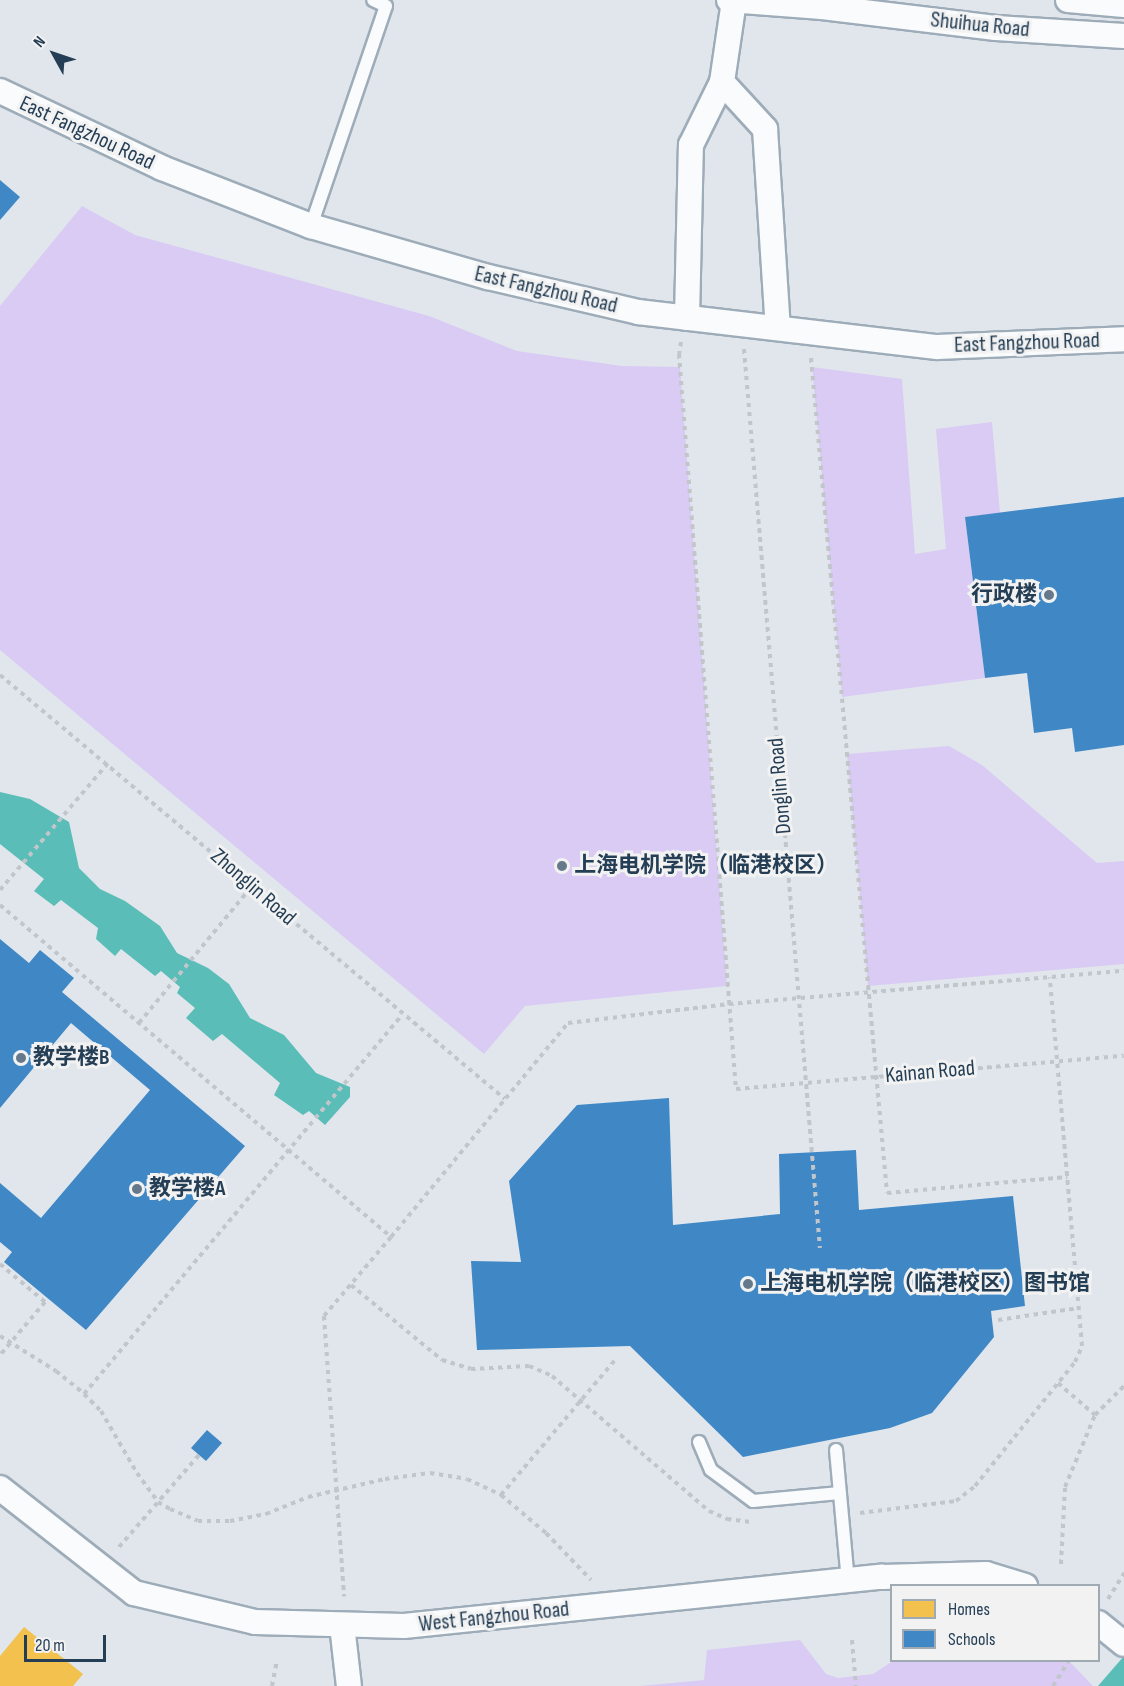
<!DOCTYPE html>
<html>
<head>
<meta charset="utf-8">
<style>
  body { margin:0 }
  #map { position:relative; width:1124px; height:1686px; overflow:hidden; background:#e0e6ec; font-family:"Sofia Sans Condensed","Noto Sans SC",sans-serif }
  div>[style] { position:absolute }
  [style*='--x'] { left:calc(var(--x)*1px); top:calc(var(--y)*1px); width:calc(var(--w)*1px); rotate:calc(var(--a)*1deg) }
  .green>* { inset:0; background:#dacbf4 }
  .water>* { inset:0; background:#5bbdb7 }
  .homes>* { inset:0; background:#f2c14e }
  .schools>* { inset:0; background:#3f88c5 }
  .path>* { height:4px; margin-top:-2px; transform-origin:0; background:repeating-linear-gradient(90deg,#c1c6cb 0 4.5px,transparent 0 9px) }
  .roads { filter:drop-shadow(2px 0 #9dacb8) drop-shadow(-2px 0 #9dacb8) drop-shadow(0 2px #9dacb8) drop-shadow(0 -2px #9dacb8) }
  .lane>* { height:12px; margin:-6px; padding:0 6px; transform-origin:6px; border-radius:6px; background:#fafbfc }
  .street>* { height:24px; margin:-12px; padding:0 12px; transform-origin:12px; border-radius:12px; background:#fafbfc }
  .dots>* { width:16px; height:16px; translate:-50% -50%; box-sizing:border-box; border:3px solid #f2f2f2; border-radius:50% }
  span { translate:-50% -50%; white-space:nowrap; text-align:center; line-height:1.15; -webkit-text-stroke:6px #f2f2f2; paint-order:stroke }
  .street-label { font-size:22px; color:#243e55 }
  .poi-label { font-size:22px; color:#243e55; font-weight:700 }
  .right { translate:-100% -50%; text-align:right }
  .left { translate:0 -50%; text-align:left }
  .legend { position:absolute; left:890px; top:1584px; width:210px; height:78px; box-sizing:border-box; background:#f2f2f2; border:2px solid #a0aab3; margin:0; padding:8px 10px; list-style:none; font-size:18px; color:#243e55 }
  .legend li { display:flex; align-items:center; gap:12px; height:30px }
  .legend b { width:30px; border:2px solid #a0aab3 }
  .north { position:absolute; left:24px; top:24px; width:60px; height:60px; -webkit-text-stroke:4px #f2f2f2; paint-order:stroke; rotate:310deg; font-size:16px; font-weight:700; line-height:24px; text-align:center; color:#243e55 }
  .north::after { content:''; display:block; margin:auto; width:21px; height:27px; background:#243e55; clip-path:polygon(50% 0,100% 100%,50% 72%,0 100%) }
  .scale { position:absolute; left:24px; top:1635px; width:82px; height:27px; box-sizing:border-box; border:3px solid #243e55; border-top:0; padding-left:8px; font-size:18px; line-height:21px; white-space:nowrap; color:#243e55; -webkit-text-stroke:4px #f2f2f2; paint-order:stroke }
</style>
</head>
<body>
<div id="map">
  <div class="green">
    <div style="clip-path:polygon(82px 206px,135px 235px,429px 316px,517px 351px,622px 366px,680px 367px,727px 986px,525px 1006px,484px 1054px,0 650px,0 306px)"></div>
    <div style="clip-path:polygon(812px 367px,902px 379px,915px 554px,946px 549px,936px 429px,992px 422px,1000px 513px,965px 517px,985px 678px,842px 697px)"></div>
    <div style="clip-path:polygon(949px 746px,982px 765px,1097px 863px,1124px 861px,1124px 964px,868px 986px,847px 754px)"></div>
    <div style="clip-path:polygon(800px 1640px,826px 1674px,838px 1678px,873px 1674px,893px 1661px,1068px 1660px,1093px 1686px,640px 1686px,704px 1680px,707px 1650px)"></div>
  </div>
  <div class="water">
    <div style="clip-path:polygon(0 792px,30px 799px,69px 822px,79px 868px,100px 889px,125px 901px,160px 926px,177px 953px,208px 968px,229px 984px,250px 1018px,284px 1035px,316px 1073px,350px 1087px,350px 1097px,325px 1125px,309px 1111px,303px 1115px,274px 1095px,280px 1083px,222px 1034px,213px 1041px,186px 1018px,195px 1008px,177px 993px,180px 987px,161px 971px,155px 976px,121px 949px,115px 956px,96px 939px,98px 928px,61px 900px,54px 906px,34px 891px,44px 879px,0 844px)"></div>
    <div style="clip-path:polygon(1124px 1656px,1124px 1686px,1098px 1686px)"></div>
  </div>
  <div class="homes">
    <div style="clip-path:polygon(24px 1627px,83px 1674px,73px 1686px,0 1686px,0 1656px)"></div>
  </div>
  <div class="schools">
    <div style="clip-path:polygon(0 180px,20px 197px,0 220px)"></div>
    <div style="clip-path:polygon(1124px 497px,1124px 745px,1075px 752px,1072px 728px,1034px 733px,1027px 673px,985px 678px,965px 517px)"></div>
    <div style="clip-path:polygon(0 939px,29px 963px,40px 950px,74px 978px,62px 992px,245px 1146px,86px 1330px,4px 1262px,12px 1252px,0 1242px,0 1183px,41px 1218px,150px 1090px,71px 1023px,0 1108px)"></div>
    <div style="clip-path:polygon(669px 1098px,673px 1225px,780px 1214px,779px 1154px,856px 1150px,859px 1210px,1013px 1196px,1025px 1306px,991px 1311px,994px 1337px,932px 1413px,890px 1428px,743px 1457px,630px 1346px,477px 1350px,471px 1261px,521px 1262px,509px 1181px,577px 1105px)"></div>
    <div style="clip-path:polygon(207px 1430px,222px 1443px,206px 1461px,191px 1448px)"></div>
  </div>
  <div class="path">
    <div style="--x:681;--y:342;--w:12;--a:99"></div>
    <div style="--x:679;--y:354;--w:737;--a:85.57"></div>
    <div style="--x:736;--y:1089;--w:389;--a:-4.9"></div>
    <div style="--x:744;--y:349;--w:902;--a:85.17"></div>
    <div style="--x:811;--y:358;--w:838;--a:84.8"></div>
    <div style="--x:887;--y:1193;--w:181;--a:-5.1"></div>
    <div style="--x:0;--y:675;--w:659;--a:40.02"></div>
    <div style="--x:0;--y:890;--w:167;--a:-49.6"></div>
    <div style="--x:0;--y:905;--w:513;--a:40.33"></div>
    <div style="--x:391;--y:1237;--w:104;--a:130.3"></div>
    <div style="--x:324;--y:1316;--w:281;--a:85.9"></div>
    <div style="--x:139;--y:1023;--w:178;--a:-50.5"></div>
    <div style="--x:391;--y:1237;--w:278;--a:-50.4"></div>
    <div style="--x:568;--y:1023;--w:162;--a:-6.7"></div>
    <div style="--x:729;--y:1004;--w:396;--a:-4.8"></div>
    <div style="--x:0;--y:1264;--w:59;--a:40.2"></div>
    <div style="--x:45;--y:1302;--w:70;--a:130.3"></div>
    <div style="--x:351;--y:1285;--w:118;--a:39.5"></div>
    <div style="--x:442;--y:1360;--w:30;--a:17"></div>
    <div style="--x:471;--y:1369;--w:58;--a:-3"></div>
    <div style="--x:529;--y:1366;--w:25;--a:23"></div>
    <div style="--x:552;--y:1376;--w:207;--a:40.7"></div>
    <div style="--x:709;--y:1511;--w:20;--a:24"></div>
    <div style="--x:727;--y:1519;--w:24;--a:7"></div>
    <div style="--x:998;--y:1320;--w:82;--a:-8.4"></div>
    <div style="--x:0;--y:1336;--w:66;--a:32"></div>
    <div style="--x:56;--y:1371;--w:36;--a:39"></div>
    <div style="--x:84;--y:1394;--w:24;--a:45"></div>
    <div style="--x:101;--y:1411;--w:72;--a:59.9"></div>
    <div style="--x:137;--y:1473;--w:36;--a:54"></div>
    <div style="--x:158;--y:1502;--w:14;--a:30"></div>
    <div style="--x:170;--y:1509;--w:30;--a:23"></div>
    <div style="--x:198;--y:1521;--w:32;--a:0"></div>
    <div style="--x:230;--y:1521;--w:37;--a:-11"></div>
    <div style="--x:266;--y:1514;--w:45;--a:-22"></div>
    <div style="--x:308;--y:1497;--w:79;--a:-13.2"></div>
    <div style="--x:385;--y:1479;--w:45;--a:-7.6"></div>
    <div style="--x:430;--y:1473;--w:37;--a:9"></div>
    <div style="--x:467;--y:1479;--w:38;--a:25"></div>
    <div style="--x:501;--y:1495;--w:59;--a:40.2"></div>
    <div style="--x:546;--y:1533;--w:65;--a:46.2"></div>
    <div style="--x:1058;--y:1383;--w:49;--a:40.9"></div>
    <div style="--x:84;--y:1394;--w:495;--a:-50"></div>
    <div style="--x:501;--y:1495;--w:178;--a:-49.8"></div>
    <div style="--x:860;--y:1513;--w:97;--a:-7.1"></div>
    <div style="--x:956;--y:1501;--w:24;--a:-38"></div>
    <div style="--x:975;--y:1486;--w:159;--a:-51.1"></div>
    <div style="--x:1075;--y:1362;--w:17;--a:-66"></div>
    <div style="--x:1082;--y:1346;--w:370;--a:-95"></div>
    <div style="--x:119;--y:1547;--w:122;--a:-49"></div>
    <div style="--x:1061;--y:1564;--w:77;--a:-87"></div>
    <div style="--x:1065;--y:1487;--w:78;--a:-67.4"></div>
    <div style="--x:1095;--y:1415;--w:41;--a:-45"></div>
    <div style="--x:1108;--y:1599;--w:31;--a:-58"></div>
    <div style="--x:852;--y:1640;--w:46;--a:85"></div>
    <div style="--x:272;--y:1686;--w:26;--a:-79"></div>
    <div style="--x:1053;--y:1686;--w:31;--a:-58"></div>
  </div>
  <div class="roads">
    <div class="lane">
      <div style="--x:311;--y:226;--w:232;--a:-71.2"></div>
      <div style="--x:386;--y:6;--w:14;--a:-155"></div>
      <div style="--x:699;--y:1442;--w:30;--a:67"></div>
      <div style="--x:711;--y:1470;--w:52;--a:36.4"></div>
      <div style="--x:753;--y:1501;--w:87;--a:-5.3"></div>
      <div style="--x:836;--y:1450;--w:132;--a:84.8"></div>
    </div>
    <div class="street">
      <div style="--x:729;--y:0;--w:93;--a:4.3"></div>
      <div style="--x:822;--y:7;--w:175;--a:6.9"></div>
      <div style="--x:996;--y:28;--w:128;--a:3.6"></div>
      <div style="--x:1068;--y:0;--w:56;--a:5.1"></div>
      <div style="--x:722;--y:82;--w:64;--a:47.5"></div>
      <div style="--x:765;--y:129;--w:199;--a:86.3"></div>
      <div style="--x:0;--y:91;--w:179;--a:25.4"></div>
      <div style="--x:162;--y:168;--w:160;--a:21.3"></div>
      <div style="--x:311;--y:226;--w:184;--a:16.1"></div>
      <div style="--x:488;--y:277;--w:154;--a:13.1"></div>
      <div style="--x:638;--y:312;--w:301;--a:6.7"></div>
      <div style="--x:937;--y:347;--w:187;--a:-2.4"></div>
      <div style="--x:687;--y:318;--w:173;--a:-88.7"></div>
      <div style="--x:691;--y:145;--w:70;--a:-63.8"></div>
      <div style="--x:722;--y:82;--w:82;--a:-81.6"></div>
      <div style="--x:0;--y:1488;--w:170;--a:38.1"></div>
      <div style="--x:134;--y:1593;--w:124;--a:13.5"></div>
      <div style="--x:255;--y:1622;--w:149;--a:1.5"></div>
      <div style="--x:404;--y:1626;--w:481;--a:-5.9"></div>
      <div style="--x:882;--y:1577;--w:104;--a:-1.7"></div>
      <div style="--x:986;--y:1574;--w:41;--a:17.1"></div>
      <div style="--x:1098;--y:1623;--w:33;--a:39"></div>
      <div style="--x:342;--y:1625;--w:61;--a:83.5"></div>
    </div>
  </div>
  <div class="dots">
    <div style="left:1049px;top:595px;background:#66798a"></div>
    <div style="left:562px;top:866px;background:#66798a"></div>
    <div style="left:21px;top:1058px;background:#66798a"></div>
    <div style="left:137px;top:1189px;background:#66798a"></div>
    <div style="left:748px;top:1284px;background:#66798a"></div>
  </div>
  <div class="street-label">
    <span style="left:980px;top:25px;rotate:6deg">Shuihua Road</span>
    <span style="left:87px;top:133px;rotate:25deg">East Fangzhou Road</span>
    <span style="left:546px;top:290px;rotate:13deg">East Fangzhou Road</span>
    <span style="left:1027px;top:343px;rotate:-2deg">East Fangzhou Road</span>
    <span style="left:780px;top:786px;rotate:-95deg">Donglin Road</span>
    <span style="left:253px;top:887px;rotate:41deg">Zhonglin Road</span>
    <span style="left:930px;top:1072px;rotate:-5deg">Kainan Road</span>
    <span style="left:494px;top:1617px;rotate:-6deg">West Fangzhou Road</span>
  </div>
  <div class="poi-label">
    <span class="right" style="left:1037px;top:595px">行政楼</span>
    <span class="left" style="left:574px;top:866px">上海电机学院（临港校区）</span>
    <span class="left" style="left:33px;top:1058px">教学楼B</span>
    <span class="left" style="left:149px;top:1189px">教学楼A</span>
    <span class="left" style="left:760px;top:1284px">上海电机学院（临港校区）图书馆</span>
  </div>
  <ul class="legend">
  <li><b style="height:16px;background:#f2c14e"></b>Homes</li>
  <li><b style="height:16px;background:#3f88c5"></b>Schools</li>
  </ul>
  <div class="north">N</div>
  <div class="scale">20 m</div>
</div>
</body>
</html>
